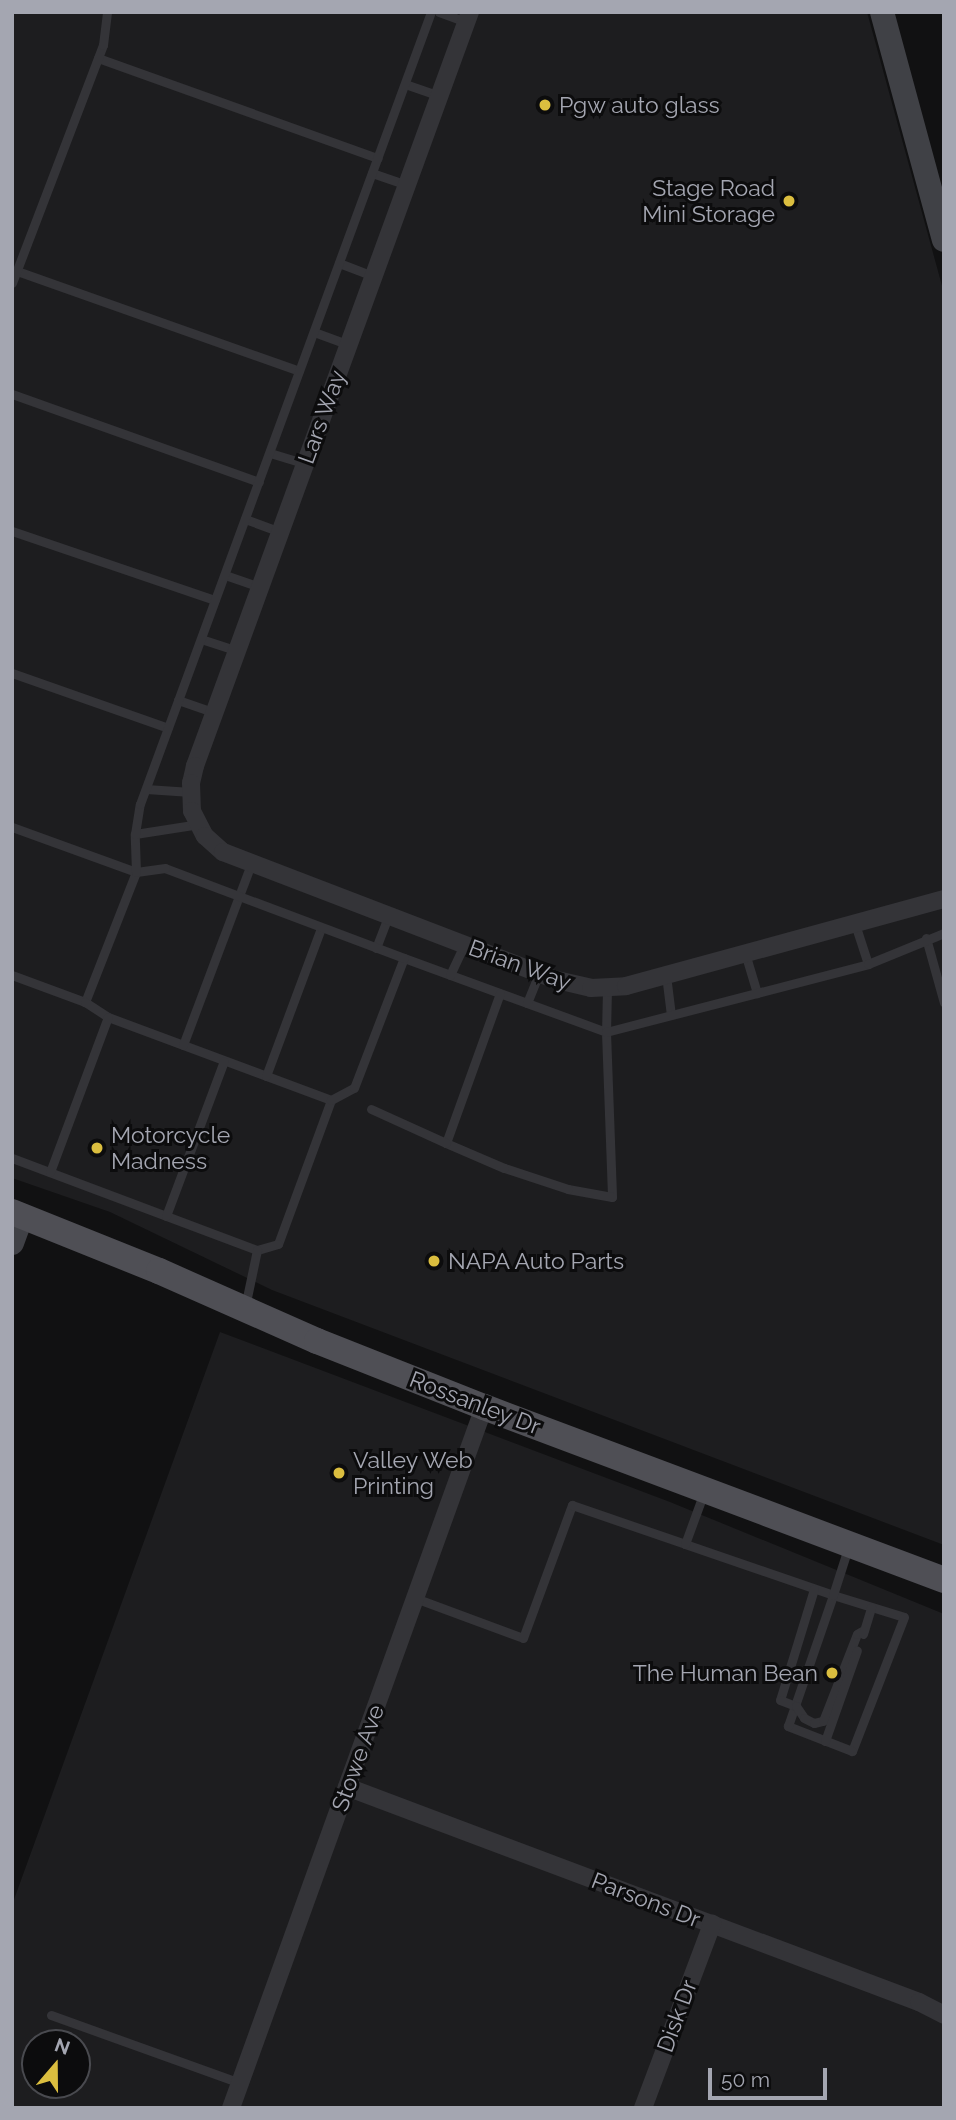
<!DOCTYPE html>
<html>
<head>
<meta charset="utf-8">
<style>
  body { margin:0 }
  #map { position:relative; width:956px; height:2120px; overflow:hidden; background:#111112; font-family:Raleway,sans-serif }
  div>[style] { position:absolute }
  [style*='--x'] { left:calc(var(--x)*1px); top:calc(var(--y)*1px); width:calc(var(--w)*1px); rotate:calc(var(--a)*1deg) }
  .built>* { inset:0; background:#1d1d1f }
  .lane>* { height:9px; margin:-4.5px; padding:0 4.5px; transform-origin:4.5px; border-radius:4.5px; background:#343438 }
  .street>* { height:18px; margin:-9px; padding:0 9px; transform-origin:9px; border-radius:9px; background:#343438 }
  .secondary>* { height:24px; margin:-12px; padding:0 12px; transform-origin:12px; border-radius:12px; background:#404146 }
  .primary>* { height:26px; margin:-13px; padding:0 13px; transform-origin:13px; border-radius:13px; background:#4f4f55 }
  .dots>* { width:19px; height:19px; translate:-50% -50%; box-sizing:border-box; border:4px solid #0c0c0d; border-radius:50% }
  span { translate:-50% -50%; white-space:nowrap; text-align:center; line-height:1.15; -webkit-text-stroke:6px #0c0c0d; paint-order:stroke }
  .poi-label { font-size:23px; color:#a4a6b1 }
  .left { translate:0 -50%; text-align:left }
  .right { translate:-100% -50%; text-align:right }
  .street-label { font-size:23px; color:#a4a6b1 }
  .frame { position:absolute; inset:0; border:14px solid #a4a6b1; pointer-events:none }
  .north { position:absolute; left:21px; top:2029px; width:70px; height:70px; box-sizing:border-box; background:#0c0c0d; border:2px solid #494a4f; border-radius:50%; rotate:20deg; font-size:19px; font-weight:700; line-height:28px; text-align:center; color:#a4a6b1 }
  .north::after { content:''; display:block; margin:auto; width:24px; height:32px; background:#dbbe3f; clip-path:polygon(50% 0,100% 100%,50% 72%,0 100%) }
  .scale { position:absolute; left:708px; top:2068px; width:119px; height:32px; box-sizing:border-box; border:4px solid #a4a6b1; border-top:0; padding-left:9px; font-size:21px; line-height:24px; white-space:nowrap; color:#a4a6b1; -webkit-text-stroke:5px #0c0c0d; paint-order:stroke }
</style>
</head>
<body>
<div id="map">
  <div class="built">
    <div style="clip-path:polygon(12px 12px,867px 12px,944px 293px,944px 1545px,272px 1290px,110px 1212px,12px 1178px)"></div>
    <div style="clip-path:polygon(evenodd,220px 1332px,670px 1502px,944px 1614px,944px 2108px,12px 2108px,12px 1905px,220px 1332px,35px 2043px,77px 2043px,77px 2085px,35px 2085px,35px 2043px)"></div>
  </div>
  <div class="lane">
    <div style="--x:439;--y:12;--w:29;--a:20"></div>
    <div style="--x:98;--y:58;--w:297;--a:19.7"></div>
    <div style="--x:405;--y:84;--w:36;--a:19"></div>
    <div style="--x:372;--y:173;--w:37;--a:19"></div>
    <div style="--x:339;--y:263;--w:36;--a:21"></div>
    <div style="--x:17;--y:271;--w:299;--a:19.5"></div>
    <div style="--x:12;--y:283;--w:255;--a:-69.1"></div>
    <div style="--x:103;--y:45;--w:33;--a:-83"></div>
    <div style="--x:314;--y:332;--w:37;--a:20"></div>
    <div style="--x:12;--y:394;--w:262;--a:19.6"></div>
    <div style="--x:270;--y:453;--w:37;--a:17"></div>
    <div style="--x:245;--y:519;--w:37;--a:20"></div>
    <div style="--x:12;--y:531;--w:214;--a:18.8"></div>
    <div style="--x:225;--y:575;--w:37;--a:19"></div>
    <div style="--x:201;--y:639;--w:38;--a:18"></div>
    <div style="--x:12;--y:673;--w:165;--a:19.4"></div>
    <div style="--x:178;--y:700;--w:39;--a:19"></div>
    <div style="--x:146;--y:789;--w:45;--a:3.8"></div>
    <div style="--x:12;--y:827;--w:132;--a:19.9"></div>
    <div style="--x:136;--y:872;--w:140;--a:111.4"></div>
    <div style="--x:85;--y:1002;--w:78;--a:-159.7"></div>
    <div style="--x:135;--y:834;--w:65;--a:-8.9"></div>
    <div style="--x:855;--y:924;--w:42;--a:72"></div>
    <div style="--x:926;--y:938;--w:67;--a:74.5"></div>
    <div style="--x:376;--y:948;--w:34;--a:-69"></div>
    <div style="--x:745;--y:953;--w:42;--a:73.3"></div>
    <div style="--x:404;--y:958;--w:215;--a:20.1"></div>
    <div style="--x:606;--y:1032;--w:165;--a:87.9"></div>
    <div style="--x:612;--y:1197;--w:45;--a:-169.7"></div>
    <div style="--x:568;--y:1189;--w:67;--a:-161.8"></div>
    <div style="--x:504;--y:1168;--w:63;--a:-156.7"></div>
    <div style="--x:446;--y:1143;--w:159;--a:-70.2"></div>
    <div style="--x:450;--y:975;--w:33;--a:-65"></div>
    <div style="--x:666;--y:975;--w:40;--a:82.9"></div>
    <div style="--x:607;--y:989;--w:43;--a:91.3"></div>
    <div style="--x:606;--y:1032;--w:271;--a:-14.5"></div>
    <div style="--x:868;--y:964;--w:82;--a:-22.2"></div>
    <div style="--x:85;--y:1002;--w:27;--a:33"></div>
    <div style="--x:108;--y:1017;--w:238;--a:20.4"></div>
    <div style="--x:331;--y:1100;--w:153;--a:110.2"></div>
    <div style="--x:278;--y:1244;--w:22;--a:164"></div>
    <div style="--x:527;--y:1003;--w:32;--a:-68"></div>
    <div style="--x:183;--y:1045;--w:193;--a:-69.4"></div>
    <div style="--x:266;--y:1076;--w:158;--a:-69.6"></div>
    <div style="--x:331;--y:1100;--w:26;--a:-28"></div>
    <div style="--x:354;--y:1088;--w:139;--a:-69"></div>
    <div style="--x:404;--y:958;--w:255;--a:-159.4"></div>
    <div style="--x:165;--y:868;--w:29;--a:172"></div>
    <div style="--x:136;--y:872;--w:38;--a:-92"></div>
    <div style="--x:135;--y:834;--w:30;--a:-81"></div>
    <div style="--x:140;--y:804;--w:844;--a:-69.83"></div>
    <div style="--x:371;--y:1109;--w:82;--a:24.4"></div>
    <div style="--x:12;--y:1158;--w:262;--a:20.6"></div>
    <div style="--x:257;--y:1250;--w:58;--a:101.9"></div>
    <div style="--x:50;--y:1172;--w:165;--a:-69.5"></div>
    <div style="--x:166;--y:1216;--w:165;--a:-69.5"></div>
    <div style="--x:685;--y:1544;--w:157;--a:19"></div>
    <div style="--x:833;--y:1595;--w:74;--a:17.2"></div>
    <div style="--x:904;--y:1617;--w:144;--a:111.2"></div>
    <div style="--x:852;--y:1751;--w:69;--a:-158.7"></div>
    <div style="--x:788;--y:1726;--w:139;--a:-71"></div>
    <div style="--x:833;--y:1595;--w:49;--a:-72.3"></div>
    <div style="--x:814;--y:1589;--w:116;--a:107"></div>
    <div style="--x:780;--y:1700;--w:17;--a:21"></div>
    <div style="--x:796;--y:1706;--w:14;--a:56"></div>
    <div style="--x:804;--y:1718;--w:11;--a:27"></div>
    <div style="--x:814;--y:1723;--w:9;--a:-13"></div>
    <div style="--x:823;--y:1721;--w:93;--a:-68.7"></div>
    <div style="--x:857;--y:1634;--w:8;--a:-30"></div>
    <div style="--x:415;--y:1598;--w:115;--a:20.3"></div>
    <div style="--x:523;--y:1638;--w:142;--a:-69.8"></div>
    <div style="--x:572;--y:1505;--w:120;--a:19"></div>
    <div style="--x:685;--y:1544;--w:55;--a:-69.9"></div>
    <div style="--x:863;--y:1634;--w:28;--a:-73"></div>
    <div style="--x:825;--y:1741;--w:96;--a:-70.6"></div>
    <div style="--x:51;--y:2015;--w:201;--a:19.8"></div>
  </div>
  <div class="street">
    <div style="--x:470;--y:12;--w:803;--a:110.04"></div>
    <div style="--x:195;--y:766;--w:17;--a:103"></div>
    <div style="--x:191;--y:783;--w:28;--a:88"></div>
    <div style="--x:192;--y:811;--w:28;--a:63"></div>
    <div style="--x:205;--y:836;--w:24;--a:42"></div>
    <div style="--x:223;--y:852;--w:358;--a:21"></div>
    <div style="--x:557;--y:980;--w:35;--a:13"></div>
    <div style="--x:591;--y:988;--w:35;--a:-3"></div>
    <div style="--x:626;--y:986;--w:330;--a:-15.3"></div>
    <div style="--x:347;--y:1787;--w:611;--a:20.6"></div>
    <div style="--x:919;--y:2002;--w:28;--a:27"></div>
    <div style="--x:231;--y:2108;--w:745;--a:-70.15"></div>
    <div style="--x:643;--y:2108;--w:197;--a:-69.4"></div>
  </div>
  <div class="secondary">
    <div style="--x:882;--y:12;--w:236;--a:74.8"></div>
    <div style="--x:12;--y:1243;--w:29;--a:-70"></div>
  </div>
  <div class="primary">
    <div style="--x:12;--y:1212;--w:158;--a:21.9"></div>
    <div style="--x:159;--y:1271;--w:173;--a:23.9"></div>
    <div style="--x:317;--y:1341;--w:180;--a:21.6"></div>
    <div style="--x:484;--y:1407;--w:491;--a:20.6"></div>
  </div>
  <div class="dots">
    <div style="left:545px;top:105px;background:#dbbe3f"></div>
    <div style="left:789px;top:201px;background:#dbbe3f"></div>
    <div style="left:97px;top:1148px;background:#dbbe3f"></div>
    <div style="left:434px;top:1261px;background:#dbbe3f"></div>
    <div style="left:339px;top:1473px;background:#dbbe3f"></div>
    <div style="left:832px;top:1673px;background:#dbbe3f"></div>
  </div>
  <div class="poi-label">
    <span class="left" style="left:559px;top:105px">Pgw auto glass</span>
    <span class="right" style="left:775px;top:201px">Stage Road<br>Mini Storage</span>
    <span class="left" style="left:111px;top:1148px">Motorcycle<br>Madness</span>
    <span class="left" style="left:448px;top:1261px">NAPA Auto Parts</span>
    <span class="left" style="left:353px;top:1473px">Valley Web<br>Printing</span>
    <span class="right" style="left:818px;top:1673px">The Human Bean</span>
  </div>
  <div class="street-label">
    <span style="left:322px;top:417px;rotate:-70deg">Lars Way</span>
    <span style="left:520px;top:965px;rotate:20deg">Brian Way</span>
    <span style="left:475px;top:1403px;rotate:21deg">Rossanley Dr</span>
    <span style="left:358px;top:1758px;rotate:-70deg">Stowe Ave</span>
    <span style="left:646px;top:1900px;rotate:21deg">Parsons Dr</span>
    <span style="left:677px;top:2016px;rotate:-70deg">Disk Dr</span>
  </div>
  <div class="frame"></div>
  <div class="north">N</div>
  <div class="scale">50 m</div>
</div>
</body>
</html>
